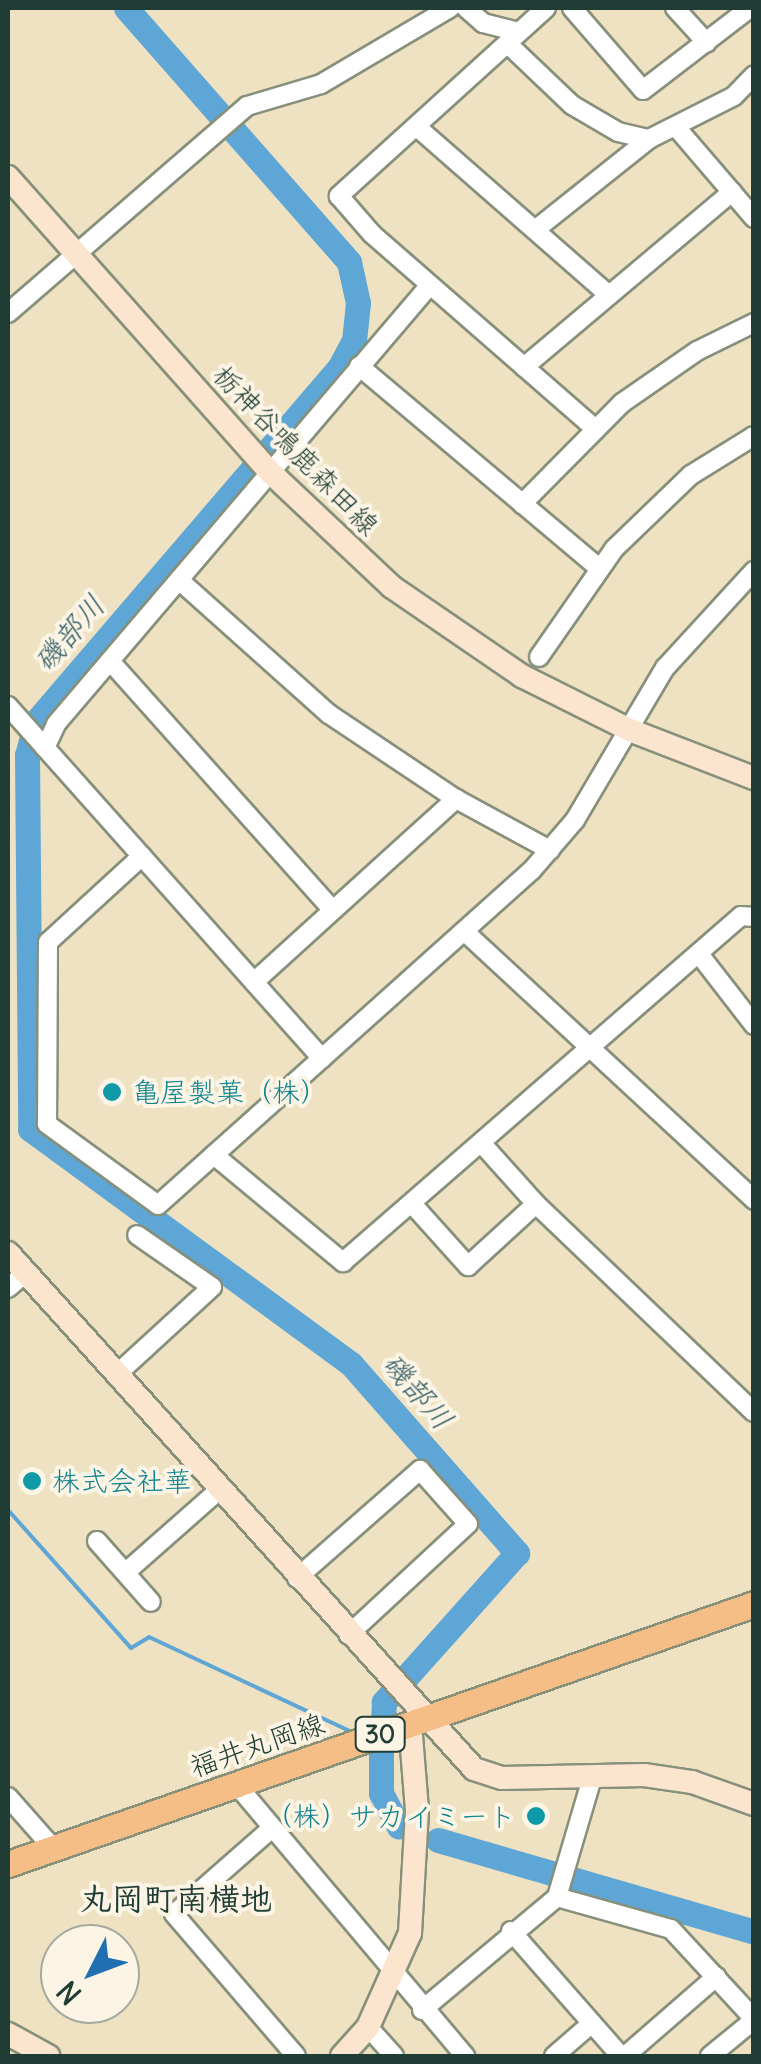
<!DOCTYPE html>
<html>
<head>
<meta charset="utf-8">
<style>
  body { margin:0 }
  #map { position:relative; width:761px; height:2064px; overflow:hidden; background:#efe2c2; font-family:Delius,"Klee One",sans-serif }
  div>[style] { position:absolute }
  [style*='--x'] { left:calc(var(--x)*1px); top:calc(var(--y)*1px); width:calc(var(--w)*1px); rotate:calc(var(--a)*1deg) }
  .stream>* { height:4px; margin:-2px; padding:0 2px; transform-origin:2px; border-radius:2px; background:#5ea6d5 }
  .river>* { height:25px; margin:-12.5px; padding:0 12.5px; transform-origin:12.5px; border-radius:12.5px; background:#5ea6d5 }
  .roads { filter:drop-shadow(2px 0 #87907b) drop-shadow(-2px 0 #87907b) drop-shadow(0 2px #87907b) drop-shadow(0 -2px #87907b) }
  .street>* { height:18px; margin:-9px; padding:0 9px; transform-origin:9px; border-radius:9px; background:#fff }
  .secondary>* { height:22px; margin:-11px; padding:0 11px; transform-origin:11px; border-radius:11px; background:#fbe5cf }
  .primary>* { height:25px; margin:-12.5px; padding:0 12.5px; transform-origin:12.5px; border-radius:12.5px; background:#f6be87 }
  .dots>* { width:28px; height:28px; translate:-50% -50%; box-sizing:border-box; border:5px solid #fcf5e5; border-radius:50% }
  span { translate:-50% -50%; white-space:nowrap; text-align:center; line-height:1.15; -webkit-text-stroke:8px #fcf5e5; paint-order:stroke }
  .shield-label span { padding:2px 8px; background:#fcf5e5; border:2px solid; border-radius:8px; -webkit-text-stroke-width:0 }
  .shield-label { font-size:25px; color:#1f3d34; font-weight:700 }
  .street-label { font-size:28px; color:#1f3d34 }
  .culture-label { font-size:28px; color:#0d838f }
  .left { translate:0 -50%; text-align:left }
  .right { translate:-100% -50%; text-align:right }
  .water-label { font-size:30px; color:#325c64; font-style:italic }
  .quarter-label { font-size:32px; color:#1f3d34; font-weight:700 }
  .frame { position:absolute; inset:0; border:10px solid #1f3d34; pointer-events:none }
  .north { position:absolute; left:40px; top:1924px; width:100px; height:100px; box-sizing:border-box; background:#fcf5e5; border:2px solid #a4ab9e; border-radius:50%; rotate:228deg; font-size:28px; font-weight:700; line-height:40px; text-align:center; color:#1f3d34 }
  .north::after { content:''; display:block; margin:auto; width:35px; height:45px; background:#1f6fb2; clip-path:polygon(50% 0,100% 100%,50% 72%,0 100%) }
</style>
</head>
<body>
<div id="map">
  <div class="stream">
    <div style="--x:8;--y:1510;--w:185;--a:48.3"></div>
    <div style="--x:131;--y:1648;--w:21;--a:-31"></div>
    <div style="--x:149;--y:1637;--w:224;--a:25.1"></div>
  </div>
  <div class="river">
    <div style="--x:126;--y:8;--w:338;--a:48.7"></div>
    <div style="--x:349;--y:262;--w:42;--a:77.6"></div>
    <div style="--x:358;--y:303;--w:37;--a:96"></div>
    <div style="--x:354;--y:340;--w:32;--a:118"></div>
    <div style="--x:339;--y:368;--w:466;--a:130.6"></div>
    <div style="--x:36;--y:722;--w:34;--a:105"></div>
    <div style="--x:27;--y:755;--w:374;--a:89.5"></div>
    <div style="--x:30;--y:1129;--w:398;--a:36.2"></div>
    <div style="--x:351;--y:1364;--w:252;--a:48.7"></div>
    <div style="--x:517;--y:1553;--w:200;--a:131.8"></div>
    <div style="--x:384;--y:1702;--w:20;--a:93"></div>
    <div style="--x:381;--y:1747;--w:46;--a:90"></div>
    <div style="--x:381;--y:1793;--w:38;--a:62"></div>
    <div style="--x:438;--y:1840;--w:329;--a:16.2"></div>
  </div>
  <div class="roads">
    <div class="street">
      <div style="--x:466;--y:8;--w:23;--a:41"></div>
      <div style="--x:483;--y:23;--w:36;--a:14"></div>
      <div style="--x:546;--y:8;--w:280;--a:137.8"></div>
      <div style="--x:339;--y:196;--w:50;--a:49"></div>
      <div style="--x:372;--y:234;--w:295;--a:41.1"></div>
      <div style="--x:572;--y:8;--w:108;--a:49.1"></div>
      <div style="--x:643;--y:90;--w:135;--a:-37.5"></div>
      <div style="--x:675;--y:8;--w:47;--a:47.6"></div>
      <div style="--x:509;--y:45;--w:87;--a:43.6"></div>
      <div style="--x:572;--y:105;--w:53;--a:30.4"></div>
      <div style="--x:618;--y:132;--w:32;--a:13"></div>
      <div style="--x:649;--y:139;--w:95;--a:-26.8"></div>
      <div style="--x:734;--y:96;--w:29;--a:-46"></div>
      <div style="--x:417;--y:127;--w:255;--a:41.2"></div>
      <div style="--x:676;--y:127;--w:120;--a:49.4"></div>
      <div style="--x:535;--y:230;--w:146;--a:-38.6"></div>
      <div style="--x:8;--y:313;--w:316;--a:-40.9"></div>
      <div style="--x:247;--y:106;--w:77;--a:-16.6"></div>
      <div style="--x:321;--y:84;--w:150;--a:-30.5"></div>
      <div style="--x:359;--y:366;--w:314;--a:40.1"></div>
      <div style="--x:524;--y:367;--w:272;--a:-40.1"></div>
      <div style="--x:522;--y:504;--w:142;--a:-45.3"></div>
      <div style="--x:622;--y:403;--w:91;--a:-34.7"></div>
      <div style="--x:697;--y:351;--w:64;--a:-26.2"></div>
      <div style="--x:179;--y:580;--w:201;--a:41.8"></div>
      <div style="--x:329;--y:714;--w:153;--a:33.8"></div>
      <div style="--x:456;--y:799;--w:107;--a:28.5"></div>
      <div style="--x:539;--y:657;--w:131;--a:-55.2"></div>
      <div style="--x:614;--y:549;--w:107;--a:-43.9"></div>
      <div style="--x:691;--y:475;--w:74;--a:-31.8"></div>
      <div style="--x:110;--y:661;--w:334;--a:48.2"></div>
      <div style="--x:8;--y:706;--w:472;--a:48.3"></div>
      <div style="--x:45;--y:748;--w:26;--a:-65"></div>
      <div style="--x:56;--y:724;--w:575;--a:-49.58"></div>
      <div style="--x:142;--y:856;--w:127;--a:137.5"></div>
      <div style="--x:48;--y:942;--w:182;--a:90.3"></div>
      <div style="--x:47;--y:1124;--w:137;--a:36.1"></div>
      <div style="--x:158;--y:1205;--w:502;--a:-41.85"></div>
      <div style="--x:532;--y:870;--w:66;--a:-49.3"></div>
      <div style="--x:575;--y:820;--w:177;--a:-59.4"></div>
      <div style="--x:665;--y:668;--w:132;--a:-47.5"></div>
      <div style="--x:464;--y:931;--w:396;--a:42.8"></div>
      <div style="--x:699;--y:954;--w:90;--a:52.2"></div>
      <div style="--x:254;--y:982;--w:273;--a:-42.2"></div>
      <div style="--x:484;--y:1146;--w:78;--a:48.1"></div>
      <div style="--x:536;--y:1204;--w:301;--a:43.7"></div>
      <div style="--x:214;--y:1155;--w:168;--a:39.7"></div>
      <div style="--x:343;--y:1262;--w:527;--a:-41"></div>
      <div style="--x:741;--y:916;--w:13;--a:4"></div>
      <div style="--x:414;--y:1206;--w:81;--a:48"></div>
      <div style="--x:468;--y:1266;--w:92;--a:-42.4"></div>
      <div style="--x:8;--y:1288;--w:23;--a:-41"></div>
      <div style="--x:116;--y:1375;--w:130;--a:-42.5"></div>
      <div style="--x:212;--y:1287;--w:91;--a:-145.3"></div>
      <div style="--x:97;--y:1541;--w:81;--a:48.5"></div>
      <div style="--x:126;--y:1572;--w:124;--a:-41.4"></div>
      <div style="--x:297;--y:1578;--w:164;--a:-41.3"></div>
      <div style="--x:420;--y:1470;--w:72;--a:48.4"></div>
      <div style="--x:468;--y:1524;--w:163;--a:137.2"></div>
      <div style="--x:236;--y:1784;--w:356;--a:49.9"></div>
      <div style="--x:8;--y:1797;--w:68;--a:48.6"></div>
      <div style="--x:272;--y:1828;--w:130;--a:138.7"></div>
      <div style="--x:174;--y:1914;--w:187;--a:49.3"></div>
      <div style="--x:557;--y:1897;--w:118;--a:15.7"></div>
      <div style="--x:671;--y:1929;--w:122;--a:47.3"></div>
      <div style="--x:511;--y:1931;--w:167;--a:48.7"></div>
      <div style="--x:422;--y:2010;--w:176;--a:-39.9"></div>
      <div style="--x:557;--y:1897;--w:124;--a:-73.6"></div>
      <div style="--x:368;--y:2027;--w:39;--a:48"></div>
      <div style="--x:554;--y:2056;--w:50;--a:-41"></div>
      <div style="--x:625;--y:2056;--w:121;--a:-41"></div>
      <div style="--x:710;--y:2056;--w:57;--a:-39.3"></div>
    </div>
    <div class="secondary">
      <div style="--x:8;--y:177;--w:395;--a:48.4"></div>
      <div style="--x:270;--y:472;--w:168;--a:43.3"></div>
      <div style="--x:392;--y:587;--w:158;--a:34.4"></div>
      <div style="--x:522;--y:676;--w:123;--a:26.6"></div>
      <div style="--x:632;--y:731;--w:131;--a:21.1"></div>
      <div style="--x:8;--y:1253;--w:695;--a:47.91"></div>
      <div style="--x:474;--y:1769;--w:29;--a:18"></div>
      <div style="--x:502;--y:1778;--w:142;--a:-1.2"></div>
      <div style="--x:644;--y:1775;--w:49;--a:8.3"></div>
      <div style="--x:692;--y:1782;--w:66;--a:19.5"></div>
      <div style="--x:8;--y:2034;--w:46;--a:28.8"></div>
      <div style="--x:342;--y:2056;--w:39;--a:-48"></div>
      <div style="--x:368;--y:2027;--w:103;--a:-65.9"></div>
      <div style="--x:410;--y:1933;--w:123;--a:-86.7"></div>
      <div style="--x:417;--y:1810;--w:87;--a:-94.6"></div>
    </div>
    <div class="primary">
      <div style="--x:8;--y:1864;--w:790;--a:-19.21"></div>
    </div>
  </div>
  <div class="dots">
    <div style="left:112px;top:1092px;background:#0f9aa8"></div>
    <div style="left:32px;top:1481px;background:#0f9aa8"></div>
    <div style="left:536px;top:1816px;background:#0f9aa8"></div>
  </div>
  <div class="shield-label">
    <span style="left:380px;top:1734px">30</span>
  </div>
  <div class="street-label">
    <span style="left:296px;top:450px;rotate:46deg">栃神谷鳴鹿森田線</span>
    <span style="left:257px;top:1745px;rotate:-19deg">福井丸岡線</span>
  </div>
  <div class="culture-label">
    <span class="left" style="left:132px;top:1092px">亀屋製菓（株）</span>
    <span class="left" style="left:52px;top:1481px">株式会社華</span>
    <span class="right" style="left:516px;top:1816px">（株）サカイミート</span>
  </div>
  <div class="water-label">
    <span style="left:69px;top:633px;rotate:-49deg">磯部川</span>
    <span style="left:418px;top:1391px;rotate:49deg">磯部川</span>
  </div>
  <div class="quarter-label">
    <span style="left:176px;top:1899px">丸岡町南横地</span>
  </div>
  <div class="frame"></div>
  <div class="north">N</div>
</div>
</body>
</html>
